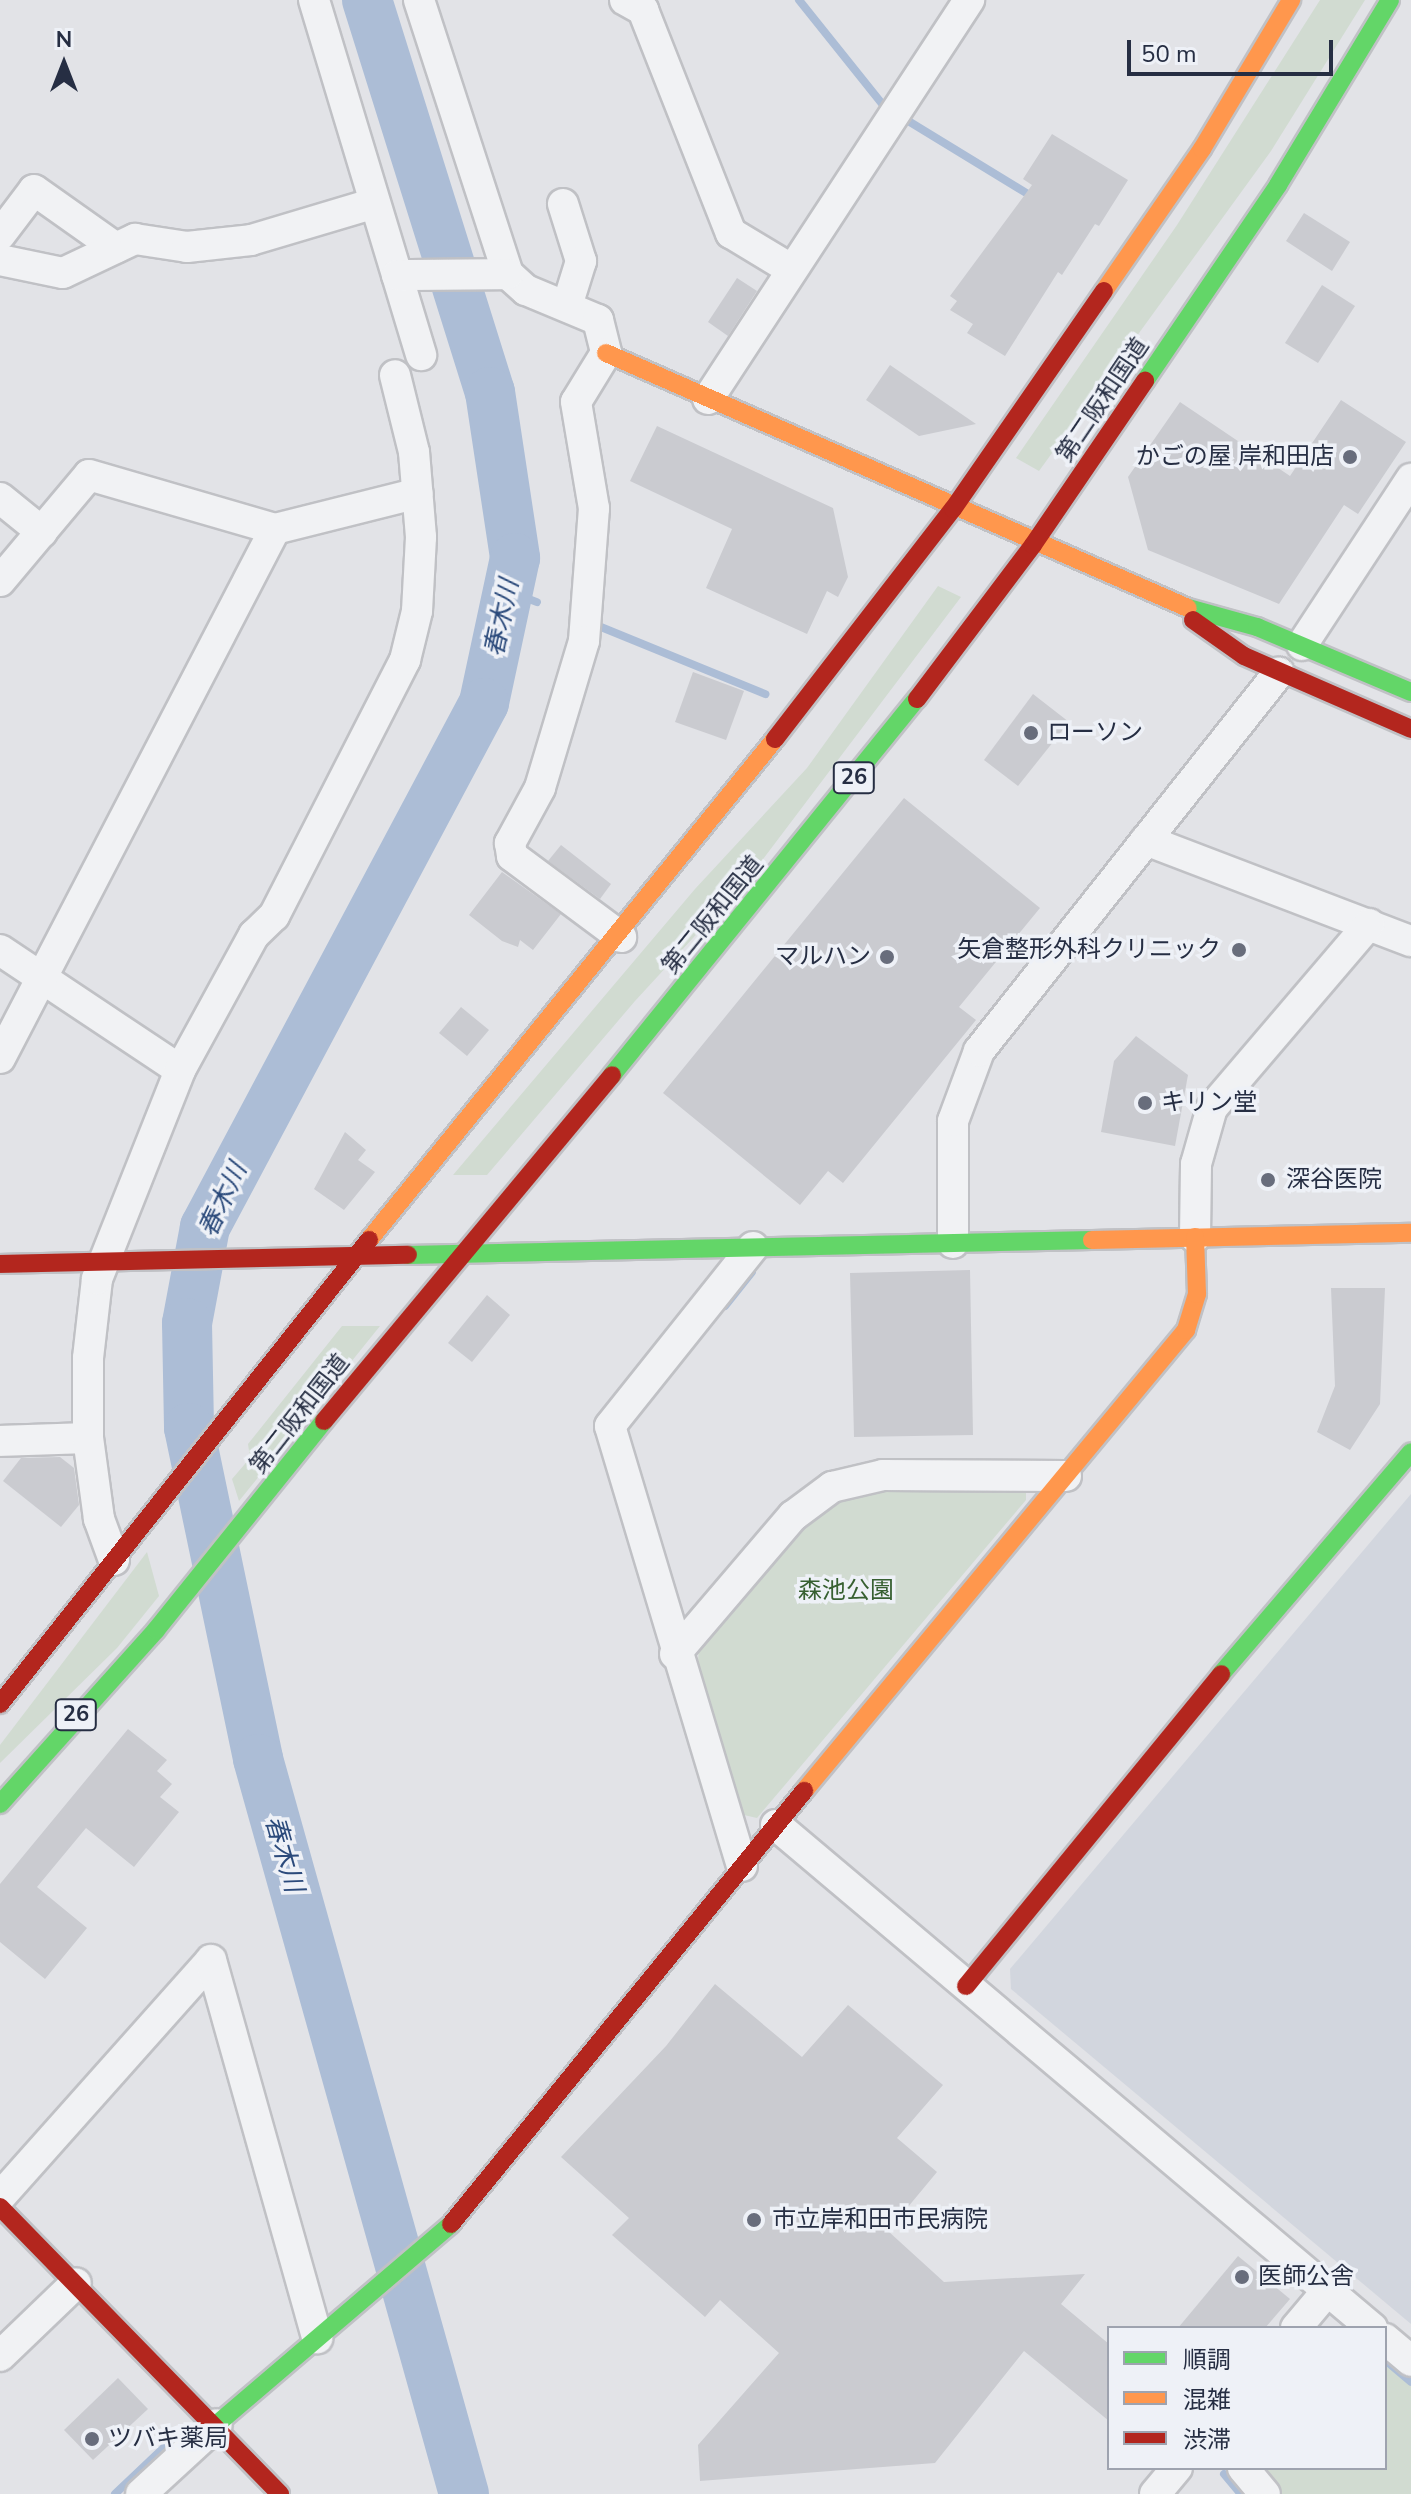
<!DOCTYPE html>
<html>
<head>
<meta charset="utf-8">
<style>
  body { margin:0 }
  #map { position:relative; width:1411px; height:2494px; overflow:hidden; background:#e2e3e7; font-family:"Nunito Sans","Noto Sans JP",sans-serif }
  div>[style] { position:absolute }
  [style*='--x'] { left:calc(var(--x)*1px); top:calc(var(--y)*1px); width:calc(var(--w)*1px); rotate:calc(var(--a)*1deg) }
  .built>* { inset:0; background:#d2d6de }
  .green>* { inset:0; background:#d1dbd1 }
  .stream>* { height:8px; margin:-4px; padding:0 4px; transform-origin:4px; border-radius:4px; background:#acbdd6 }
  .river>* { height:50px; margin:-25px; padding:0 25px; transform-origin:25px; border-radius:25px; background:#acbdd6 }
  .building>* { inset:0; background:#cacbd0 }
  .roads { filter:drop-shadow(2px 0 #c0c1c5) drop-shadow(-2px 0 #c0c1c5) drop-shadow(0 2px #c0c1c5) drop-shadow(0 -2px #c0c1c5) }
  .street>* { height:30px; margin:-15px; padding:0 15px; transform-origin:15px; border-radius:15px; background:#f1f2f4 }
  .fast>* { height:18px; margin:-9px; padding:0 9px; transform-origin:9px; border-radius:9px; background:#63d668 }
  .slow>* { height:18px; margin:-9px; padding:0 9px; transform-origin:9px; border-radius:9px; background:#ff974d }
  .jam>* { height:18px; margin:-9px; padding:0 9px; transform-origin:9px; border-radius:9px; background:#b3261e }
  .dots>* { width:22px; height:22px; translate:-50% -50%; box-sizing:border-box; border:4px solid #eef1f7; border-radius:50% }
  span { translate:-50% -50%; white-space:nowrap; text-align:center; line-height:1.15; -webkit-text-stroke:7px #eef1f7; paint-order:stroke }
  .shield-label span { padding:2px 6px; background:#eef1f7; border:2px solid; border-radius:6px; -webkit-text-stroke-width:0 }
  .shield-label { font-size:22px; color:#262e43; font-weight:700 }
  .street-label { font-size:24px; color:#262e43 }
  .poi-label { font-size:24px; color:#262e43 }
  .right { translate:-100% -50%; text-align:right }
  .left { translate:0 -50%; text-align:left }
  .park-label { font-size:24px; color:#376031 }
  .water-label { font-size:26px; color:#2b4a7b; font-style:italic }
  .legend { position:absolute; left:1107px; top:2326px; width:280px; height:144px; box-sizing:border-box; background:#eef1f7; border:2px solid #9ea3af; margin:0; padding:10px 14px; list-style:none; font-size:24px; color:#262e43 }
  .legend li { display:flex; align-items:center; gap:16px; height:40px }
  .legend b { width:40px; border:2px solid #9ea3af }
  .north { position:absolute; left:24px; top:24px; width:80px; height:80px; -webkit-text-stroke:6px #eef1f7; paint-order:stroke; rotate:0deg; font-size:22px; font-weight:700; line-height:32px; text-align:center; color:#262e43 }
  .north::after { content:''; display:block; margin:auto; width:28px; height:36px; background:#262e43; clip-path:polygon(50% 0,100% 100%,50% 72%,0 100%) }
  .scale { position:absolute; left:1127px; top:40px; width:206px; height:36px; box-sizing:border-box; border:4px solid #262e43; border-top:0; padding-left:10px; font-size:24px; line-height:28px; white-space:nowrap; color:#262e43; -webkit-text-stroke:6px #eef1f7; paint-order:stroke }
</style>
</head>
<body>
<div id="map">
  <div class="built">
    <div style="clip-path:polygon(1411px 1494px,1411px 2324px,1011px 1989px,1010px 1969px)"></div>
  </div>
  <div class="green">
    <div style="clip-path:polygon(1320px 0,1365px 0,1271px 151px,1039px 471px,1016px 458px,1177px 225px)"></div>
    <div style="clip-path:polygon(938px 586px,961px 597px,751px 875px,635px 1001px,487px 1175px,453px 1175px,695px 889px,807px 768px)"></div>
    <div style="clip-path:polygon(342px 1326px,380px 1326px,239px 1501px,232px 1479px,250px 1458px,248px 1444px)"></div>
    <div style="clip-path:polygon(850px 1487px,1026px 1490px,1026px 1500px,757px 1818px,744px 1815px,697px 1674px,699px 1647px,791px 1535px)"></div>
    <div style="clip-path:polygon(147px 1552px,159px 1596px,117px 1648px,0 1763px,0 1745px)"></div>
    <div style="clip-path:polygon(1385px 2364px,1411px 2386px,1411px 2494px,1279px 2494px,1256px 2468px,1385px 2468px)"></div>
  </div>
  <div class="stream">
    <div style="--x:799;--y:0;--w:136;--a:51.3"></div>
    <div style="--x:905;--y:119;--w:150;--a:31.4"></div>
    <div style="--x:508;--y:591;--w:31;--a:21"></div>
    <div style="--x:596;--y:625;--w:183;--a:22.2"></div>
    <div style="--x:725;--y:1306;--w:43;--a:-51.5"></div>
    <div style="--x:1385;--y:2360;--w:34;--a:40"></div>
    <div style="--x:1224;--y:2474;--w:26;--a:50"></div>
    <div style="--x:115;--y:2494;--w:80;--a:-43.5"></div>
  </div>
  <div class="river">
    <div style="--x:367;--y:0;--w:411;--a:72.6"></div>
    <div style="--x:490;--y:392;--w:168;--a:81.4"></div>
    <div style="--x:515;--y:558;--w:148;--a:102.1"></div>
    <div style="--x:484;--y:703;--w:594;--a:118.03"></div>
    <div style="--x:205;--y:1227;--w:98;--a:100.6"></div>
    <div style="--x:187;--y:1323;--w:105;--a:88.9"></div>
    <div style="--x:189;--y:1428;--w:338;--a:78.2"></div>
    <div style="--x:258;--y:1759;--w:763;--a:74.34"></div>
  </div>
  <div class="building">
    <div style="clip-path:polygon(1052px 134px,1128px 180px,1099px 226px,1095px 224px,1062px 275px,1058px 272px,1005px 356px,967px 333px,973px 324px,950px 310px,957px 301px,950px 296px,1032px 185px,1023px 179px)"></div>
    <div style="clip-path:polygon(1304px 213px,1350px 242px,1332px 271px,1286px 241px)"></div>
    <div style="clip-path:polygon(737px 278px,757px 291px,728px 336px,708px 322px)"></div>
    <div style="clip-path:polygon(1322px 285px,1355px 306px,1318px 363px,1285px 343px)"></div>
    <div style="clip-path:polygon(890px 365px,976px 424px,919px 436px,866px 400px)"></div>
    <div style="clip-path:polygon(1341px 400px,1406px 442px,1358px 514px,1344px 505px,1279px 604px,1148px 550px,1128px 477px,1180px 402px,1290px 476px)"></div>
    <div style="clip-path:polygon(657px 426px,833px 508px,848px 577px,838px 597px,827px 591px,807px 634px,706px 588px,732px 529px,630px 481px)"></div>
    <div style="clip-path:polygon(693px 672px,744px 691px,726px 740px,675px 722px)"></div>
    <div style="clip-path:polygon(1033px 694px,1069px 722px,1018px 786px,984px 760px)"></div>
    <div style="clip-path:polygon(904px 798px,1040px 908px,959px 1007px,976px 1020px,843px 1183px,828px 1171px,800px 1205px,663px 1093px)"></div>
    <div style="clip-path:polygon(561px 845px,611px 884px,600px 899px,548px 861px)"></div>
    <div style="clip-path:polygon(502px 872px,561px 914px,533px 950px,520px 940px,518px 947px,502px 941px,469px 915px)"></div>
    <div style="clip-path:polygon(461px 1007px,489px 1030px,467px 1056px,439px 1033px)"></div>
    <div style="clip-path:polygon(1136px 1036px,1188px 1075px,1175px 1146px,1101px 1132px,1114px 1061px)"></div>
    <div style="clip-path:polygon(345px 1132px,366px 1150px,358px 1160px,375px 1172px,344px 1210px,314px 1189px)"></div>
    <div style="clip-path:polygon(970px 1270px,973px 1435px,854px 1437px,850px 1273px)"></div>
    <div style="clip-path:polygon(1331px 1288px,1385px 1288px,1380px 1404px,1350px 1450px,1317px 1432px,1335px 1386px)"></div>
    <div style="clip-path:polygon(487px 1295px,510px 1315px,472px 1362px,448px 1343px)"></div>
    <div style="clip-path:polygon(60px 1457px,74px 1468px,79px 1505px,61px 1527px,3px 1481px,21px 1458px)"></div>
    <div style="clip-path:polygon(128px 1729px,167px 1760px,157px 1771px,172px 1784px,160px 1797px,179px 1812px,134px 1867px,86px 1828px,37px 1887px,87px 1928px,45px 1979px,0 1942px,0 1884px)"></div>
    <div style="clip-path:polygon(715px 1984px,802px 2057px,848px 2005px,943px 2085px,897px 2138px,937px 2172px,888px 2231px,944px 2282px,1085px 2274px,1061px 2304px,1109px 2344px,1109px 2421px,1024px 2351px,935px 2463px,700px 2481px,698px 2445px,779px 2353px,720px 2300px,705px 2317px,612px 2235px,629px 2218px,561px 2157px,666px 2046px)"></div>
    <div style="clip-path:polygon(1238px 2256px,1290px 2299px,1265px 2328px,1178px 2328px)"></div>
    <div style="clip-path:polygon(118px 2378px,148px 2409px,93px 2460px,64px 2430px)"></div>
  </div>
  <div class="roads">
    <div class="street">
      <div style="--x:314;--y:0;--w:371;--a:73.2"></div>
      <div style="--x:419;--y:0;--w:288;--a:72"></div>
      <div style="--x:508;--y:274;--w:24;--a:42"></div>
      <div style="--x:526;--y:290;--w:78;--a:22.6"></div>
      <div style="--x:598;--y:320;--w:34;--a:76"></div>
      <div style="--x:606;--y:353;--w:57;--a:121.5"></div>
      <div style="--x:576;--y:402;--w:108;--a:80.4"></div>
      <div style="--x:594;--y:508;--w:133;--a:94.3"></div>
      <div style="--x:584;--y:641;--w:153;--a:106.7"></div>
      <div style="--x:540;--y:788;--w:63;--a:118.6"></div>
      <div style="--x:510;--y:843;--w:13;--a:81"></div>
      <div style="--x:512;--y:856;--w:136;--a:36.6"></div>
      <div style="--x:625;--y:0;--w:21;--a:29"></div>
      <div style="--x:643;--y:10;--w:240;--a:68.5"></div>
      <div style="--x:731;--y:233;--w:68;--a:31.1"></div>
      <div style="--x:563;--y:204;--w:60;--a:72.5"></div>
      <div style="--x:581;--y:261;--w:47;--a:107.3"></div>
      <div style="--x:0;--y:235;--w:56;--a:-52.9"></div>
      <div style="--x:34;--y:190;--w:100;--a:35.3"></div>
      <div style="--x:0;--y:260;--w:64;--a:11.7"></div>
      <div style="--x:63;--y:273;--w:80;--a:-25.3"></div>
      <div style="--x:135;--y:239;--w:53;--a:8.7"></div>
      <div style="--x:187;--y:247;--w:64;--a:-6.2"></div>
      <div style="--x:251;--y:240;--w:129;--a:-16.6"></div>
      <div style="--x:397;--y:275;--w:111;--a:-0.5"></div>
      <div style="--x:708;--y:399;--w:477;--a:-56.8"></div>
      <div style="--x:0;--y:498;--w:54;--a:39"></div>
      <div style="--x:0;--y:581;--w:138;--a:-50"></div>
      <div style="--x:89;--y:475;--w:194;--a:16.2"></div>
      <div style="--x:275;--y:529;--w:147;--a:-14.1"></div>
      <div style="--x:1302;--y:645;--w:199;--a:-56.7"></div>
      <div style="--x:1146;--y:840;--w:284;--a:20.9"></div>
      <div style="--x:0;--y:950;--w:216;--a:33.7"></div>
      <div style="--x:0;--y:1058;--w:596;--a:-62.53"></div>
      <div style="--x:1195;--y:1237;--w:73;--a:-89.2"></div>
      <div style="--x:1196;--y:1164;--w:58;--a:-74.1"></div>
      <div style="--x:1212;--y:1108;--w:242;--a:-49.5"></div>
      <div style="--x:953;--y:1243;--w:122;--a:-90"></div>
      <div style="--x:953;--y:1121;--w:75;--a:-69.6"></div>
      <div style="--x:979;--y:1051;--w:483;--a:-51.6"></div>
      <div style="--x:0;--y:1441;--w:88;--a:-2"></div>
      <div style="--x:114;--y:1560;--w:44;--a:-110.1"></div>
      <div style="--x:99;--y:1519;--w:82;--a:-97.7"></div>
      <div style="--x:88;--y:1438;--w:80;--a:-90"></div>
      <div style="--x:88;--y:1358;--w:80;--a:-83.5"></div>
      <div style="--x:97;--y:1279;--w:225;--a:-68.3"></div>
      <div style="--x:180;--y:1070;--w:154;--a:-61.3"></div>
      <div style="--x:254;--y:935;--w:28;--a:-44"></div>
      <div style="--x:274;--y:916;--w:288;--a:-62.9"></div>
      <div style="--x:405;--y:660;--w:50;--a:-76.2"></div>
      <div style="--x:417;--y:611;--w:74;--a:-86.9"></div>
      <div style="--x:421;--y:537;--w:85;--a:-94.7"></div>
      <div style="--x:414;--y:452;--w:79;--a:-103.9"></div>
      <div style="--x:675;--y:1654;--w:182;--a:-49.5"></div>
      <div style="--x:793;--y:1516;--w:49;--a:-36.6"></div>
      <div style="--x:832;--y:1487;--w:52;--a:-13.2"></div>
      <div style="--x:883;--y:1475;--w:183;--a:0.3"></div>
      <div style="--x:776;--y:1825;--w:780;--a:40.16"></div>
      <div style="--x:742;--y:1866;--w:459;--a:-106.7"></div>
      <div style="--x:610;--y:1426;--w:229;--a:-51.4"></div>
      <div style="--x:0;--y:2197;--w:317;--a:-48.3"></div>
      <div style="--x:211;--y:1960;--w:393;--a:74.3"></div>
      <div style="--x:1296;--y:2328;--w:50;--a:-49.9"></div>
      <div style="--x:1385;--y:2339;--w:34;--a:40"></div>
      <div style="--x:0;--y:2356;--w:105;--a:-43.8"></div>
      <div style="--x:1243;--y:2468;--w:34;--a:50"></div>
      <div style="--x:141;--y:2494;--w:103;--a:-42.6"></div>
      <div style="--x:1155;--y:2494;--w:34;--a:-50"></div>
    </div>
    <div class="fast">
      <div style="--x:1145;--y:381;--w:237;--a:-55.8"></div>
      <div style="--x:1278;--y:185;--w:216;--a:-58.8"></div>
      <div style="--x:1188;--y:608;--w:72;--a:15.4"></div>
      <div style="--x:1257;--y:627;--w:167;--a:22.9"></div>
      <div style="--x:612;--y:1075;--w:484;--a:-51"></div>
      <div style="--x:408;--y:1255;--w:684;--a:-1.26"></div>
      <div style="--x:1221;--y:1674;--w:292;--a:-49.4"></div>
      <div style="--x:0;--y:1804;--w:234;--a:-48.1"></div>
      <div style="--x:156;--y:1630;--w:268;--a:-51.2"></div>
      <div style="--x:217;--y:2424;--w:308;--a:-40.5"></div>
    </div>
    <div class="slow">
      <div style="--x:1104;--y:291;--w:173;--a:-55.4"></div>
      <div style="--x:1202;--y:149;--w:174;--a:-59.1"></div>
      <div style="--x:606;--y:353;--w:635;--a:23.66"></div>
      <div style="--x:369;--y:1240;--w:645;--a:-50.98"></div>
      <div style="--x:1092;--y:1240;--w:319;--a:-1.3"></div>
      <div style="--x:804;--y:1791;--w:599;--a:-50.35"></div>
      <div style="--x:1186;--y:1330;--w:38;--a:-73"></div>
      <div style="--x:1197;--y:1294;--w:57;--a:-92"></div>
    </div>
    <div class="jam">
      <div style="--x:1193;--y:620;--w:62;--a:35.2"></div>
      <div style="--x:1244;--y:656;--w:182;--a:23.6"></div>
      <div style="--x:917;--y:699;--w:193;--a:-53"></div>
      <div style="--x:1033;--y:545;--w:199;--a:-55.7"></div>
      <div style="--x:775;--y:739;--w:291;--a:-52.3"></div>
      <div style="--x:953;--y:509;--w:265;--a:-55.3"></div>
      <div style="--x:0;--y:1264;--w:408;--a:-1.3"></div>
      <div style="--x:324;--y:1421;--w:450;--a:-50.2"></div>
      <div style="--x:0;--y:1704;--w:593;--a:-51.51"></div>
      <div style="--x:966;--y:1986;--w:403;--a:-50.7"></div>
      <div style="--x:0;--y:2207;--w:401;--a:45.7"></div>
      <div style="--x:451;--y:2224;--w:559;--a:-50.81"></div>
    </div>
  </div>
  <div class="dots">
    <div style="left:1350px;top:457px;background:#686d7c"></div>
    <div style="left:1031px;top:733px;background:#686d7c"></div>
    <div style="left:1239px;top:950px;background:#686d7c"></div>
    <div style="left:887px;top:957px;background:#686d7c"></div>
    <div style="left:1145px;top:1103px;background:#686d7c"></div>
    <div style="left:1268px;top:1180px;background:#686d7c"></div>
    <div style="left:754px;top:2220px;background:#686d7c"></div>
    <div style="left:1242px;top:2277px;background:#686d7c"></div>
    <div style="left:92px;top:2439px;background:#686d7c"></div>
  </div>
  <div class="shield-label">
    <span style="left:854px;top:778px">26</span>
    <span style="left:76px;top:1715px">26</span>
  </div>
  <div class="street-label">
    <span style="left:1103px;top:400px;rotate:-56deg">第二阪和国道</span>
    <span style="left:713px;top:915px;rotate:-51deg">第二阪和国道</span>
    <span style="left:300px;top:1414px;rotate:-52deg">第二阪和国道</span>
  </div>
  <div class="poi-label">
    <span class="right" style="left:1334px;top:457px">かごの屋 岸和田店</span>
    <span class="left" style="left:1047px;top:733px">ローソン</span>
    <span class="right" style="left:1221px;top:950px">矢倉整形外科クリニック</span>
    <span class="right" style="left:871px;top:957px">マルハン</span>
    <span class="left" style="left:1161px;top:1103px">キリン堂</span>
    <span class="left" style="left:1286px;top:1180px">深谷医院</span>
    <span class="left" style="left:772px;top:2220px">市立岸和田市民病院</span>
    <span class="left" style="left:1258px;top:2277px">医師公舎</span>
    <span class="left" style="left:108px;top:2439px">ツバキ薬局</span>
  </div>
  <div class="park-label">
    <span style="left:846px;top:1591px">森池公園</span>
  </div>
  <div class="water-label">
    <span style="left:502px;top:618px;rotate:-78deg">春木川</span>
    <span style="left:223px;top:1200px;rotate:-65deg">春木川</span>
    <span style="left:284px;top:1854px;rotate:74deg">春木川</span>
  </div>
  <ul class="legend">
  <li><b style="height:10px;background:#63d668"></b>順調</li>
  <li><b style="height:10px;background:#ff974d"></b>混雑</li>
  <li><b style="height:10px;background:#b3261e"></b>渋滞</li>
  </ul>
  <div class="north">N</div>
  <div class="scale">50 m</div>
</div>
</body>
</html>
